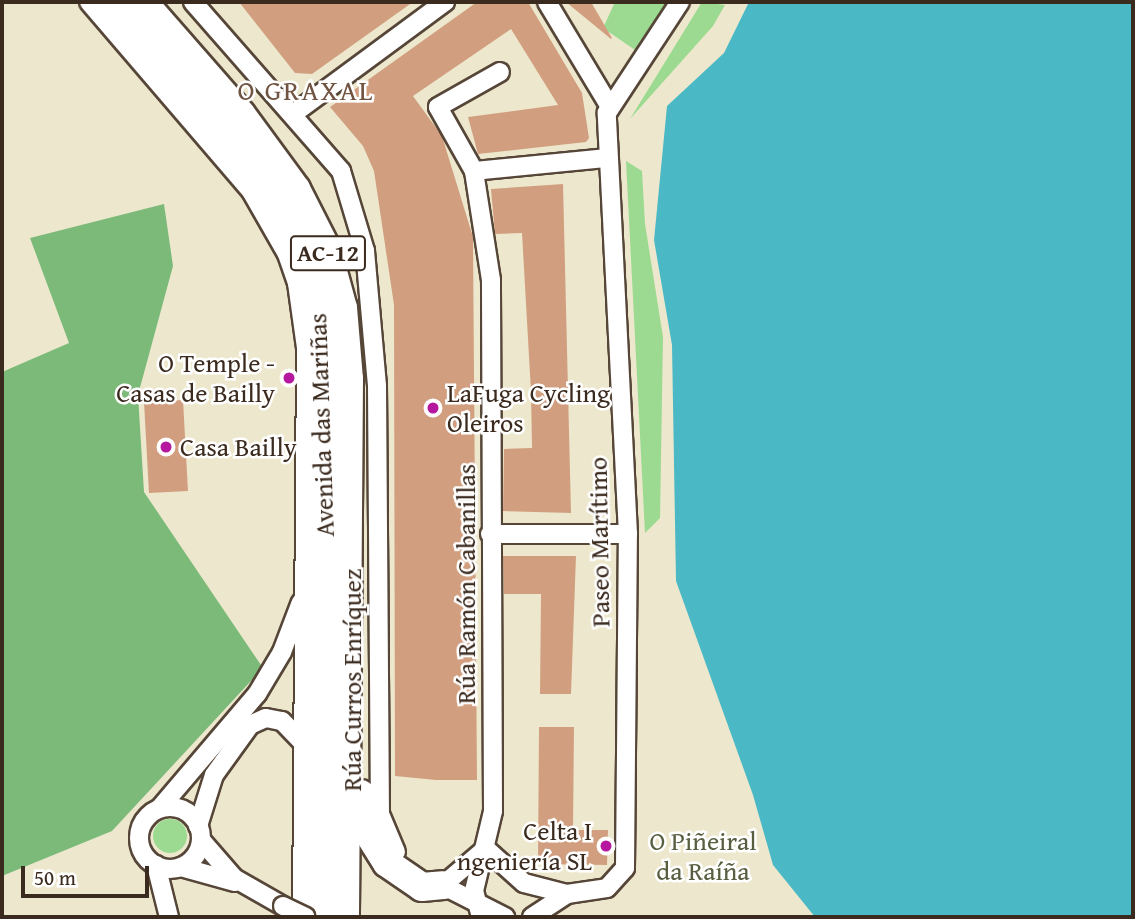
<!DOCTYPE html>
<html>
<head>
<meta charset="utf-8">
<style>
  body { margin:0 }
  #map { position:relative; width:1135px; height:919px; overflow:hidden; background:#ede8cd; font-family:"Gentium Book Plus",serif }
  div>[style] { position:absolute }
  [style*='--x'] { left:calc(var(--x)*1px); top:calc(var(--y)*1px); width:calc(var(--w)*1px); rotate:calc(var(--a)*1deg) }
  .green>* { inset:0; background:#9bda90 }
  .round { border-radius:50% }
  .forest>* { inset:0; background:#7cba7a }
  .water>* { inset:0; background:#4bb9c5 }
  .building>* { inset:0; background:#d19f7f }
  .roads { filter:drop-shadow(2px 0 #564638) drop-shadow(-2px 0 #564638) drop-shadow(0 2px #564638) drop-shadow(0 -2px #564638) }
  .minor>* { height:18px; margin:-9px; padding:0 9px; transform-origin:9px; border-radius:9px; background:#fff }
  .minor>.ring { margin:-9px; padding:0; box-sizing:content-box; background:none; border:18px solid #fff; border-radius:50% }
  .trunk>* { height:28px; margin:-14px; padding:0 14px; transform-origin:14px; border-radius:14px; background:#fff }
  .bridges { filter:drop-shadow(2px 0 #564638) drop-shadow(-2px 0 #564638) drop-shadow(0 2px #564638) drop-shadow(0 -2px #564638) }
  .minor-bridge>* { height:18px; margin:-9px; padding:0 9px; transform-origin:9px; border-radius:9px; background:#fff }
  .dots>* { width:19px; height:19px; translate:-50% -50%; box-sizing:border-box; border:4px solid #fff; border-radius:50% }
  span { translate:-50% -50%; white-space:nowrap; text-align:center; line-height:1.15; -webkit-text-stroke:5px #fff; paint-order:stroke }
  .shield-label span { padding:2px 5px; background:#fff; border:2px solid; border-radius:5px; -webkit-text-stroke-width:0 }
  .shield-label { font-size:24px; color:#3b2a1e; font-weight:700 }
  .poi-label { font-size:26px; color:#3b2a1e }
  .right { translate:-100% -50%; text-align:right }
  .left { translate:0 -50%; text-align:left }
  .street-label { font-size:26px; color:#3b2a1e }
  .park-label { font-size:26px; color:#585f40 }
  .neighbourhood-label { font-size:28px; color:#705340; letter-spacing:2px }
  .frame { position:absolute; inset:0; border:4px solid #3b2a1e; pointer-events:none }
  .scale { position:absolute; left:21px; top:866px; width:128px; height:32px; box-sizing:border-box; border:4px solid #3b2a1e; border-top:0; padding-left:9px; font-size:21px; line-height:24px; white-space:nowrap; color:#3b2a1e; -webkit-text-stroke:5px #fff; paint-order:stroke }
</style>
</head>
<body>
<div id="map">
  <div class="green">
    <div style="clip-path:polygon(615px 2px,668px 2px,638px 52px,603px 28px)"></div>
    <div style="clip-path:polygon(702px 2px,725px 5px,713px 26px,630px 119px)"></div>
    <div style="clip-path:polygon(626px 161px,642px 171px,645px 224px,663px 337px,660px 518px,645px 533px)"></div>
    <div class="round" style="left:153px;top:819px;width:34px;height:34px"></div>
  </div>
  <div class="forest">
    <div style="clip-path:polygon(164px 204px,173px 266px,138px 395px,144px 492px,263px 668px,112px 831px,2px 876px,2px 372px,69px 343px,30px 238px)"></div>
  </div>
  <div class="water">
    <div style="clip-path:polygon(749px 2px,1133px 2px,1133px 917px,815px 917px,773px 865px,753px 795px,676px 581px,672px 345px,654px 240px,667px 106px,724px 53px)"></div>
  </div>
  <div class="building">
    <div style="clip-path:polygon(239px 2px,413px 2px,312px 74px,295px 73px)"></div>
    <div style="clip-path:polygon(477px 2px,528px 2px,582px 93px,589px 138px,586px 142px,478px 154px,468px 117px,558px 105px,511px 29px,413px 96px,442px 136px,473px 237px,477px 780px,436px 780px,395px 776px,394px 305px,374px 171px,363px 146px,330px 107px)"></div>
    <div style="clip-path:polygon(566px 2px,591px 2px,612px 38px,611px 39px)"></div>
    <div style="clip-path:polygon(563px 184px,571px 513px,503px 511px,504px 449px,532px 448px,531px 392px,522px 233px,495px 234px,491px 189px)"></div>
    <div style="clip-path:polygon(183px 400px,188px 491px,149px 493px,144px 402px)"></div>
    <div style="clip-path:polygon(503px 556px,576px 556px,571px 694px,540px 694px,541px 594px,504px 594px)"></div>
    <div style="clip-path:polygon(539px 727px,574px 727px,573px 830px,608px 830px,607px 865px,538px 864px)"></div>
  </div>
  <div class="roads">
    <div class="minor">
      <div style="--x:89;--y:2;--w:249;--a:49.4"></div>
      <div style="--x:251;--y:191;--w:73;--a:60.3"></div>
      <div style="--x:287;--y:254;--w:31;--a:71"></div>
      <div style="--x:297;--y:283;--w:66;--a:82.1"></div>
      <div style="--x:306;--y:348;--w:569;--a:90.4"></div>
      <div style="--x:193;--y:2;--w:225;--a:48.8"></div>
      <div style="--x:341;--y:171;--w:84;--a:73.3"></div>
      <div style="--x:365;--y:251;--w:136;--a:84.9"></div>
      <div style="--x:377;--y:386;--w:428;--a:89.6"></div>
      <div style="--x:380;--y:814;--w:41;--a:67.2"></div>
      <div style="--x:547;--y:2;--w:120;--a:59"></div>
      <div style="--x:293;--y:114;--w:189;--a:-36.4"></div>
      <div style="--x:474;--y:171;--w:133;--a:-5.6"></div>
      <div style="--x:490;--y:534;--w:138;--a:0"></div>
      <div class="ring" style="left:139px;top:807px;width:44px;height:44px"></div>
      <div style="--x:159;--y:809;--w:151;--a:-49.6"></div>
      <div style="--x:257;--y:694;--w:49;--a:-59.2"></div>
      <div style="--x:282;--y:652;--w:53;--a:-69.2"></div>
      <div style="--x:198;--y:826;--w:53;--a:-72.6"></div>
      <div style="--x:214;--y:775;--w:62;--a:-54.2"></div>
      <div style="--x:250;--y:725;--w:17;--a:-24"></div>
      <div style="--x:266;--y:718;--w:16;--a:11"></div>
      <div style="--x:282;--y:721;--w:35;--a:46"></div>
      <div style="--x:201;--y:840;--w:50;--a:49"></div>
      <div style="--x:234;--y:878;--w:56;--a:29.7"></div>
      <div style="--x:485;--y:848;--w:52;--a:41.9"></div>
      <div style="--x:524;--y:883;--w:44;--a:14.3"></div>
      <div style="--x:156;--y:865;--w:54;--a:76"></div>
      <div style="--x:181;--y:867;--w:56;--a:15.5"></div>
      <div style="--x:434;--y:881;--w:80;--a:26.9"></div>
      <div style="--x:443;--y:885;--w:52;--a:-40.4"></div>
      <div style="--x:481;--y:917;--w:27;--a:-105"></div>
      <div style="--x:474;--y:891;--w:82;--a:-76.6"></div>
      <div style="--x:493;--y:811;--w:531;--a:-90.22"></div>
      <div style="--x:491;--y:280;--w:110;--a:-98.9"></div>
      <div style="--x:474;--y:171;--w:73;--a:-119.4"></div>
      <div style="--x:438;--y:107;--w:71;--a:-29.4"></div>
      <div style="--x:532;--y:917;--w:42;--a:-33.3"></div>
      <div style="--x:567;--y:894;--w:40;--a:-8.5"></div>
      <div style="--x:607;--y:888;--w:27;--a:-48"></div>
      <div style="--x:625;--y:868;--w:334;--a:-89.5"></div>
      <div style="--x:628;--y:534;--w:422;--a:-92.9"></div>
      <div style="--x:607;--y:113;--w:133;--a:-56.7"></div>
    </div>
    <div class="trunk">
      <div style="--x:110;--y:2;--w:177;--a:48.2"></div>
      <div style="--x:228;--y:134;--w:78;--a:52.8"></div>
      <div style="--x:275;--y:196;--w:51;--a:61.9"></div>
      <div style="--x:299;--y:241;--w:60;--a:72.5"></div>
      <div style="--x:317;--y:298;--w:72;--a:85.2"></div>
      <div style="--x:323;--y:370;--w:169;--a:89.3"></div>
      <div style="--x:325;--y:539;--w:378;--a:90.8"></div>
      <div style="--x:143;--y:2;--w:149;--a:48.8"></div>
      <div style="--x:241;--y:114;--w:93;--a:53.7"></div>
      <div style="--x:296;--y:189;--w:68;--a:63.1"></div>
      <div style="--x:327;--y:250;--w:60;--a:74.6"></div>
      <div style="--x:343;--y:308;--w:71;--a:85.2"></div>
      <div style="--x:349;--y:379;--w:538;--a:90.43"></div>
      <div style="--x:361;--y:794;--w:34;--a:83"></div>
      <div style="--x:365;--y:828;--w:41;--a:57.8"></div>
      <div style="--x:387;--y:863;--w:42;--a:34.4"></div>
      <div style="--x:422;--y:887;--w:21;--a:-5"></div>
    </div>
  </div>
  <div class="bridges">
    <div class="minor-bridge">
      <div style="--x:283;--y:906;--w:25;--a:26"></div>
    </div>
  </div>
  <div class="dots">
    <div style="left:289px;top:378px;background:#b5179e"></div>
    <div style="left:433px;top:408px;background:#b5179e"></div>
    <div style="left:166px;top:447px;background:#b5179e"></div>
    <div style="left:606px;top:846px;background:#b5179e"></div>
  </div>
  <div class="shield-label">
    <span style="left:328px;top:253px">AC-12</span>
  </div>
  <div class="poi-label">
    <span class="right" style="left:275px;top:378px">O Temple -<br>Casas de Bailly</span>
    <span class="left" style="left:447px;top:408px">LaFuga Cycling<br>Oleiros</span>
    <span class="left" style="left:180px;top:447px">Casa Bailly</span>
    <span class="right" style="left:592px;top:846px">Celta I<br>ngeniería SL</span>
  </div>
  <div class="street-label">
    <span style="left:321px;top:425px;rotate:-92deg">Avenida das Mariñas</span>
    <span style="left:599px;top:542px;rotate:-91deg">Paseo Marítimo</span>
    <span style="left:466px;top:584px;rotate:-90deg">Rúa Ramón Cabanillas</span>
    <span style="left:352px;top:680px;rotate:-90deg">Rúa Curros Enríquez</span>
  </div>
  <div class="park-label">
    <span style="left:703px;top:856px">O Piñeiral<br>da Raíña</span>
  </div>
  <div class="neighbourhood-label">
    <span style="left:306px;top:90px">O GRAXAL</span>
  </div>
  <div class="frame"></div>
  <div class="scale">50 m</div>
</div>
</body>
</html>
